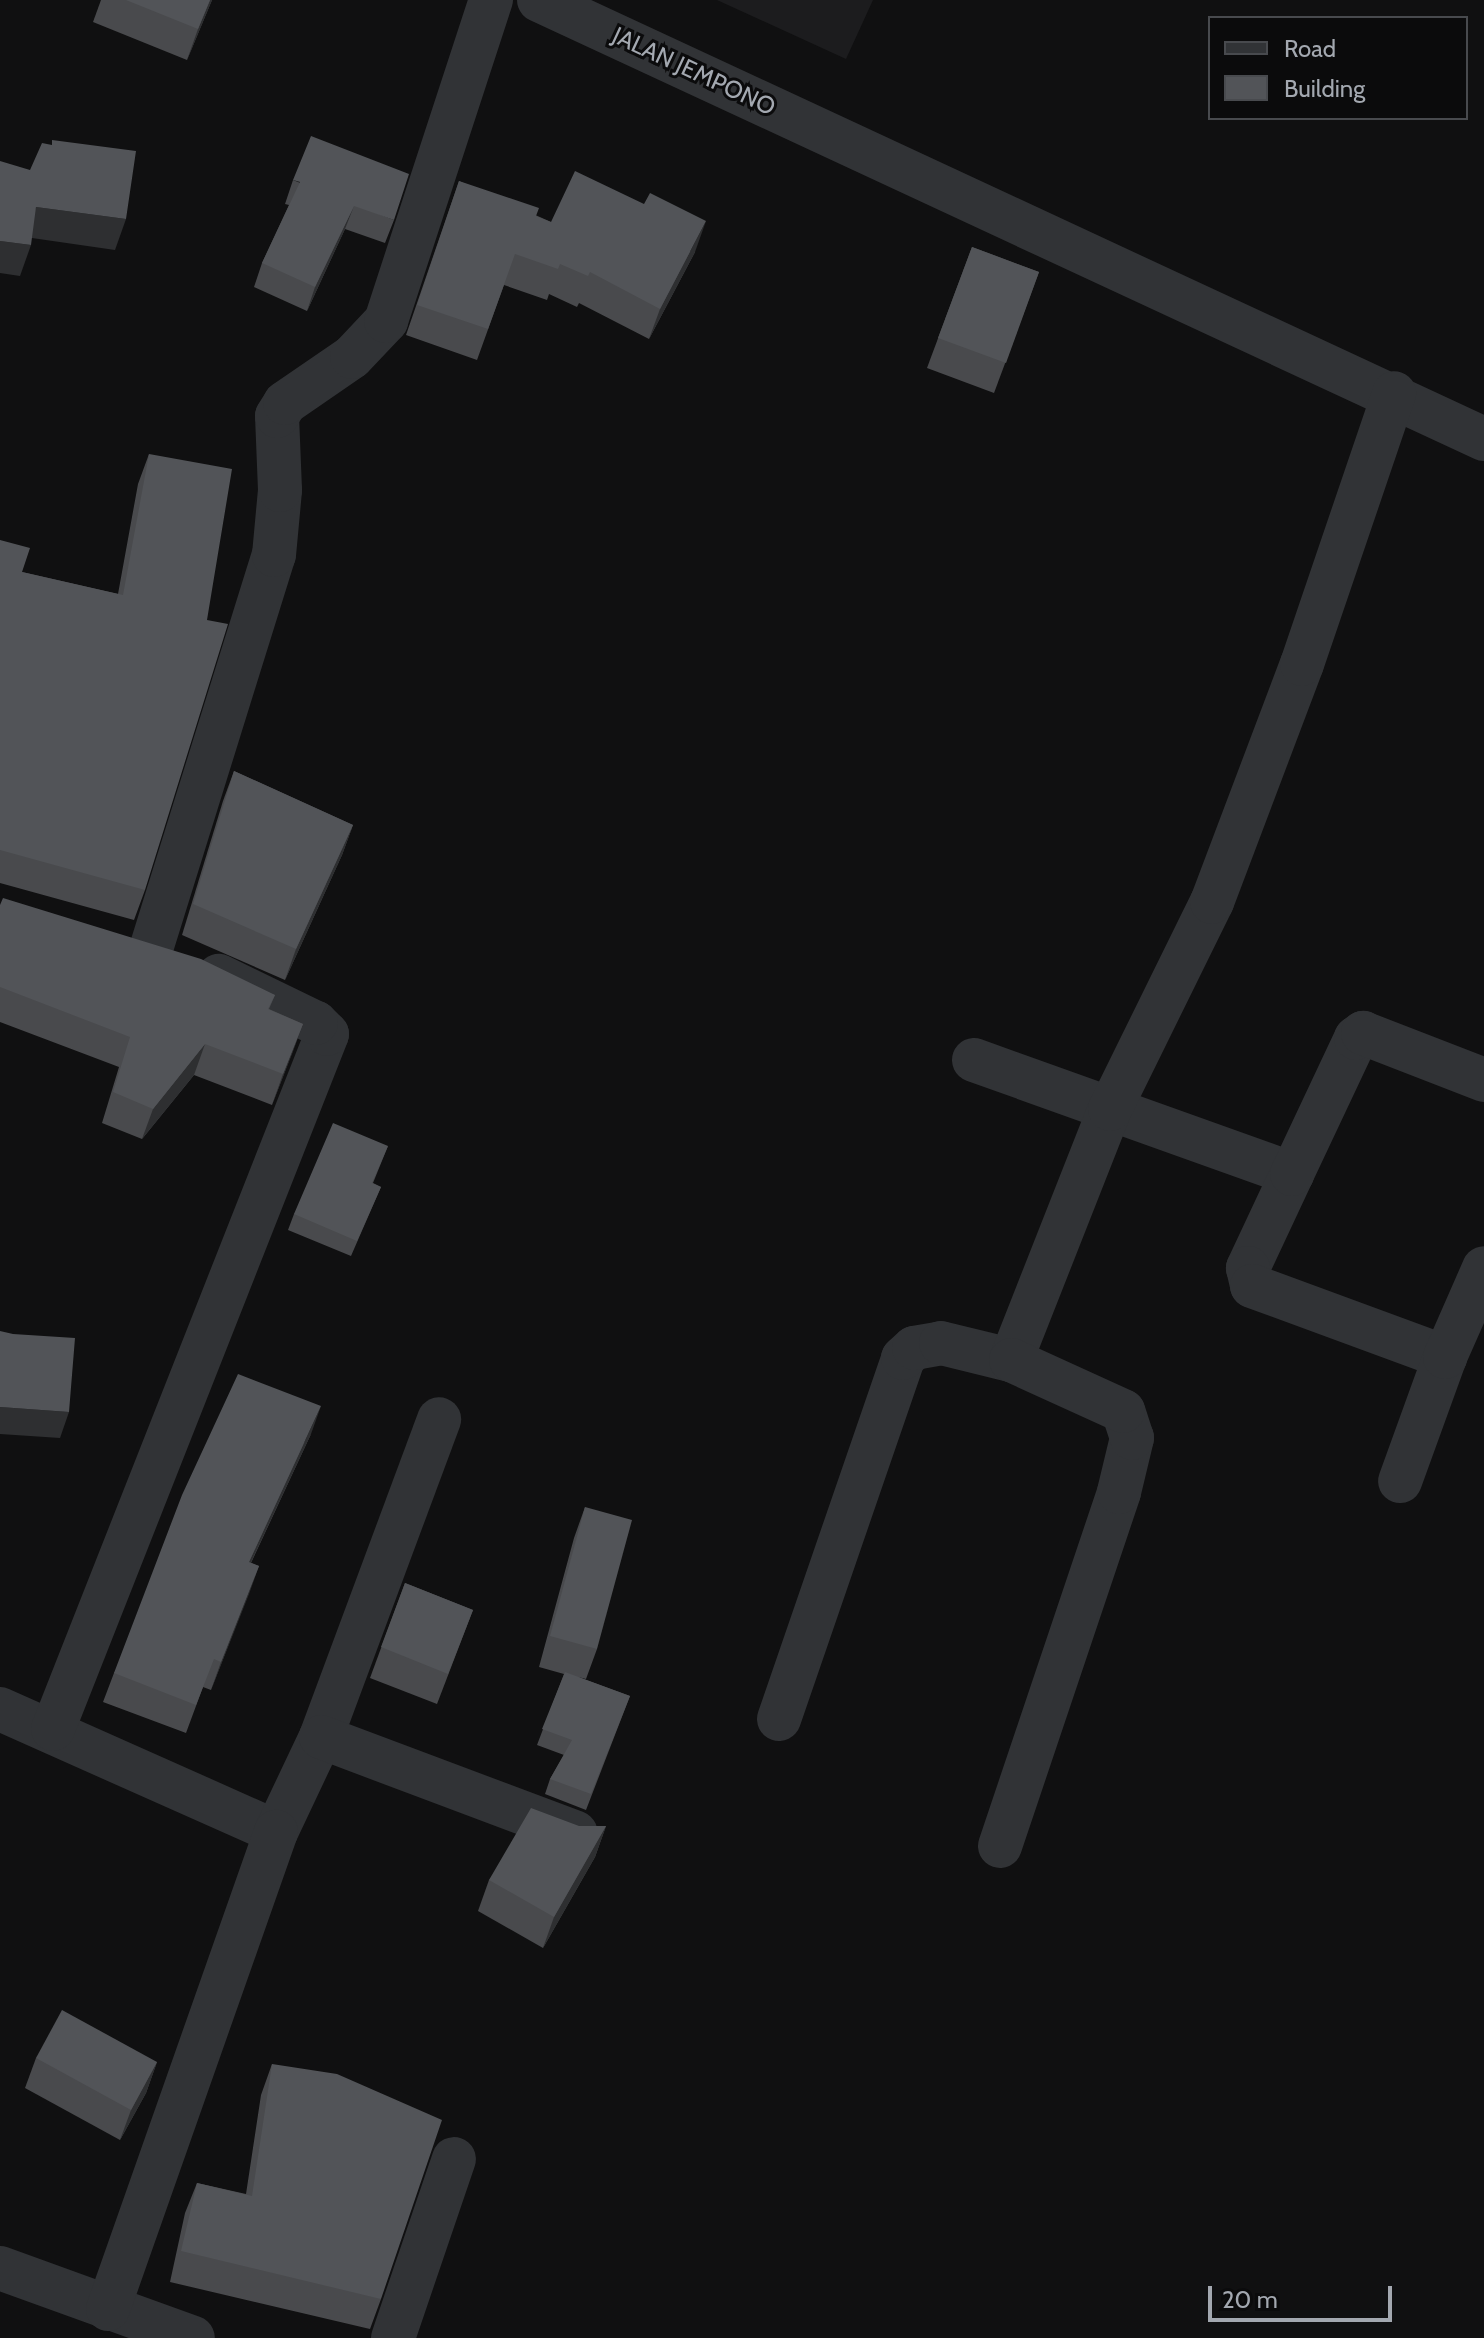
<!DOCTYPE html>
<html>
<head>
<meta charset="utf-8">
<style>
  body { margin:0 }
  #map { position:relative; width:1484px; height:2338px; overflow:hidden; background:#101011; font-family:Cabin,sans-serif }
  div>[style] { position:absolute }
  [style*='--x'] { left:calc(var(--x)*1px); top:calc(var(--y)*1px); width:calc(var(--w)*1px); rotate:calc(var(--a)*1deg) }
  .built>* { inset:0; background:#1c1c1e }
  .minor>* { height:44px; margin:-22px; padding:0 22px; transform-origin:22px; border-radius:22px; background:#313336 }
  .wall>* { inset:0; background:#494a4d }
  .shaded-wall>* { inset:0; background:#2e2f31 }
  .building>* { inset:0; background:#525458 }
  span { translate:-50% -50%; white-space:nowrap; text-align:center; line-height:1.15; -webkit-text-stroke:6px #0b0b0c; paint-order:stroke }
  .street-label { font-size:24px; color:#a3a8b0 }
  .legend { position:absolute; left:1208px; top:16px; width:260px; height:104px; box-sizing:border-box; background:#0b0b0c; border:2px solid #484a4e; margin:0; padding:10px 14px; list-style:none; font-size:24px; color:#a3a8b0 }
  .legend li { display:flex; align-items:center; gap:16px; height:40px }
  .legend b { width:40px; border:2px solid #484a4e }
  .scale { position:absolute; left:1208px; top:2286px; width:184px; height:36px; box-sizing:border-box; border:4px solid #a3a8b0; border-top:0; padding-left:10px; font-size:24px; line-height:28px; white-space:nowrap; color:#a3a8b0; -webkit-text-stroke:6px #0b0b0c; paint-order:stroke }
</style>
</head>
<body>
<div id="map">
  <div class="built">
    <div style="clip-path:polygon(717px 0,873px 0,846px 59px)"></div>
  </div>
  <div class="minor">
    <div style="--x:539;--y:0;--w:1042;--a:24.92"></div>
    <div style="--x:151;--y:949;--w:413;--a:-72.7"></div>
    <div style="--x:274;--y:555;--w:65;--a:-84.7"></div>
    <div style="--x:280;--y:490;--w:74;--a:-92.3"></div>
    <div style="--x:277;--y:416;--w:15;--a:-58"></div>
    <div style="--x:285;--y:403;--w:81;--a:-34.5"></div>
    <div style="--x:352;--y:357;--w:50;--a:-46.6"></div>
    <div style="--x:386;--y:321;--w:338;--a:-71.9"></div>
    <div style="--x:974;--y:1060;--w:338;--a:19.7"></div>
    <div style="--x:1292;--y:1174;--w:104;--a:115.1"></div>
    <div style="--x:1248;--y:1268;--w:18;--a:77"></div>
    <div style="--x:1252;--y:1286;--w:206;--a:20.2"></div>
    <div style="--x:1445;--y:1357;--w:132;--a:109.9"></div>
    <div style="--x:1292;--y:1174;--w:150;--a:-64.8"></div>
    <div style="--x:1356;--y:1038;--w:9;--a:-36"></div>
    <div style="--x:1363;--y:1033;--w:130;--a:21.2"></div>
    <div style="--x:1445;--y:1357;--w:97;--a:-66.3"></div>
    <div style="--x:0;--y:1709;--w:302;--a:24"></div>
    <div style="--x:276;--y:1832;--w:105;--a:-64.7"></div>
    <div style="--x:321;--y:1737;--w:339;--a:-69.6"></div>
    <div style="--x:779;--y:1719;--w:382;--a:-71"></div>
    <div style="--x:903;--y:1358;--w:15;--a:-42"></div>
    <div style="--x:914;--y:1348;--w:27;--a:-10"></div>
    <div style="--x:941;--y:1343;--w:72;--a:13.7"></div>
    <div style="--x:1011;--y:1360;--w:270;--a:-68.5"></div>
    <div style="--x:1110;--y:1109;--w:231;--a:-63.8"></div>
    <div style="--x:1212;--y:902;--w:254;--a:-69.3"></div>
    <div style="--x:1302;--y:664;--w:286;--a:-71.2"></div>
    <div style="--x:53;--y:1729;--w:747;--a:-68.48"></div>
    <div style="--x:327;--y:1034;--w:16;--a:-135"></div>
    <div style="--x:316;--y:1023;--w:108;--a:-154.1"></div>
    <div style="--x:321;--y:1737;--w:272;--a:20.6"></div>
    <div style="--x:1000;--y:1846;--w:373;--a:-71.4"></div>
    <div style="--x:1119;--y:1492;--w:56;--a:-76.5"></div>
    <div style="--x:1132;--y:1438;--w:28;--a:-108"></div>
    <div style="--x:1123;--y:1411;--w:123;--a:-155.5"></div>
    <div style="--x:0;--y:2268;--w:205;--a:19.9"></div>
    <div style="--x:108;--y:2309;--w:506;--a:-70.6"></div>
    <div style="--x:393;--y:2338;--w:189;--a:-71.2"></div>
  </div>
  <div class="wall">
    <div style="clip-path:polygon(101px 0,212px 0,187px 60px,93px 22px)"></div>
    <div style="clip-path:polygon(293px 180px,394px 220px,385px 243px,345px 229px,307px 311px,254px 287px,262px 263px,289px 205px,285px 204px)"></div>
    <div style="clip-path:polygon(459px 181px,551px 222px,695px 252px,649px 339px,579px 303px,577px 307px,549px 294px,547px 300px,504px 285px,477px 360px,406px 335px)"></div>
    <div style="clip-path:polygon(972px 247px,1039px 272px,994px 393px,927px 368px)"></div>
    <div style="clip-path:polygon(149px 454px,145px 890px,134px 920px,0 883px,0 540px,22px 572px,118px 594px,138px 484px)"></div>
    <div style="clip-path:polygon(234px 771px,353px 825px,342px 855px,285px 980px,182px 935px,223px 801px)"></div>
    <div style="clip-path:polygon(0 905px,275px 995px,269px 1009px,303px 1024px,272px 1105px,194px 1075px,142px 1139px,102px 1123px,119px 1067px,0 1022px)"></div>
    <div style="clip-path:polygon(388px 1146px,373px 1183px,381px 1187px,351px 1256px,288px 1230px,294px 1214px)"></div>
    <div style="clip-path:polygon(311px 1434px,251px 1563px,259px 1566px,211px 1690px,203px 1687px,186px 1733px,103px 1702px,114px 1673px)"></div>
    <div style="clip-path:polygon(585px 1507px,597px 1649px,586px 1679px,578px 1677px,630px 1696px,586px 1810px,545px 1794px,550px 1779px,564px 1755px,537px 1745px,564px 1674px,539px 1667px,574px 1538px)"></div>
    <div style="clip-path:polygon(405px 1583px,473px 1610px,437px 1704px,370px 1678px)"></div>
    <div style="clip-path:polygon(579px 1826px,606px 1826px,595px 1857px,543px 1948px,478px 1911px,489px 1880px)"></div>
    <div style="clip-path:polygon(36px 2058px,157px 2062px,146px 2093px,120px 2140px,25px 2088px)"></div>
    <div style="clip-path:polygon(272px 2064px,381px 2299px,370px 2329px,170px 2282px,185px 2213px,197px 2183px,246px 2194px,261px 2095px)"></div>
  </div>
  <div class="shaded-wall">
    <div style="clip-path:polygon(210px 0,212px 0,187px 60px,198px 29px)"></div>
    <div style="clip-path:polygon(354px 206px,345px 229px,307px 311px,315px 287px)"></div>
    <div style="clip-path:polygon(36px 207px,126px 219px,115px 250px,25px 237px)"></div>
    <div style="clip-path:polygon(706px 221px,695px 252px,649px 339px,660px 309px)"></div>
    <div style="clip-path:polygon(0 241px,31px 245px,20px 276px,0 273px)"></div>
    <div style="clip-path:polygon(353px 825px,342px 855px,285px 980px,296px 949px)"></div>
    <div style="clip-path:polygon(303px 1024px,292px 1054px,272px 1105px,283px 1074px)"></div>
    <div style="clip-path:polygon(205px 1044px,194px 1075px,142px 1139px,153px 1109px)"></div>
    <div style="clip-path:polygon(321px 1406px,311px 1434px,238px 1590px,249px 1562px)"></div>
    <div style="clip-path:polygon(0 1407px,69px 1412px,60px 1438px,0 1434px)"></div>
    <div style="clip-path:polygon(259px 1566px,249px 1594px,211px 1690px,221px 1662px)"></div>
    <div style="clip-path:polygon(606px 1826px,595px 1857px,543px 1948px,554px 1917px)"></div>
    <div style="clip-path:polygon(157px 2062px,146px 2093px,120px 2140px,131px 2110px)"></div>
  </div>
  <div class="building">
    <div style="clip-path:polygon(126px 0,210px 0,198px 29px)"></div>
    <div style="clip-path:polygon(311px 136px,409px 174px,394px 220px,354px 206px,315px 287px,262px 263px,300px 182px,293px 180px)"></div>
    <div style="clip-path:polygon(52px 140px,136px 151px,126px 219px,36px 207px,31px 245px,0 241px,0 161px,30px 170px,42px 143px,52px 145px)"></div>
    <div style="clip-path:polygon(575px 171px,644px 204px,650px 193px,706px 221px,660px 309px,590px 272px,588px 276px,560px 264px,558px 269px,515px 254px,488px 329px,417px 305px,459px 181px,539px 208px,536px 216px,551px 222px)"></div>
    <div style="clip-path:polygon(972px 247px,1039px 272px,1006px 363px,938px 338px)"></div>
    <div style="clip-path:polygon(149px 454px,232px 469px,207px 620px,228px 624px,145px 890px,0 850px,0 540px,30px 548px,22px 572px,123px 595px)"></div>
    <div style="clip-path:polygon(234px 771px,353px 825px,296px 949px,193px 904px)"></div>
    <div style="clip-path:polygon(3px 898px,201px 959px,275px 995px,268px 1009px,303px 1024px,283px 1074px,205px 1044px,153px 1109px,113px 1092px,130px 1037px,0 987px,0 905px)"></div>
    <div style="clip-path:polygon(333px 1123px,388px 1146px,372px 1183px,381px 1187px,357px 1241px,294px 1214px)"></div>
    <div style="clip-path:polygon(0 1331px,13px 1334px,75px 1338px,69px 1412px,0 1407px)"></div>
    <div style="clip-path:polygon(238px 1374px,321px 1406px,249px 1562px,259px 1566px,221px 1662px,214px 1659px,196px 1705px,114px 1673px,182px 1495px)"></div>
    <div style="clip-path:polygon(585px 1507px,632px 1520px,597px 1649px,550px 1636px)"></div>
    <div style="clip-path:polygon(405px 1583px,473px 1610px,448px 1674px,381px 1647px)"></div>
    <div style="clip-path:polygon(565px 1672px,630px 1696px,591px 1794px,550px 1779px,572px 1740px,542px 1729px)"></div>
    <div style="clip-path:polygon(531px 1808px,579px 1826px,606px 1826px,554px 1917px,489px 1880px)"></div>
    <div style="clip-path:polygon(62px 2010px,157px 2062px,131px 2110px,36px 2058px)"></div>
    <div style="clip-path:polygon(272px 2064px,337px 2074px,442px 2120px,381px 2299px,181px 2251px,197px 2183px,252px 2196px)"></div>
  </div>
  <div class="street-label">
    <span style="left:694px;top:71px;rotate:25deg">JALAN JEMPONO</span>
  </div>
  <ul class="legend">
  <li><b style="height:10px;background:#313336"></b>Road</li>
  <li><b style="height:22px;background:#525458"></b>Building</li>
  </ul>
  <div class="scale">20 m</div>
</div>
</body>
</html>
